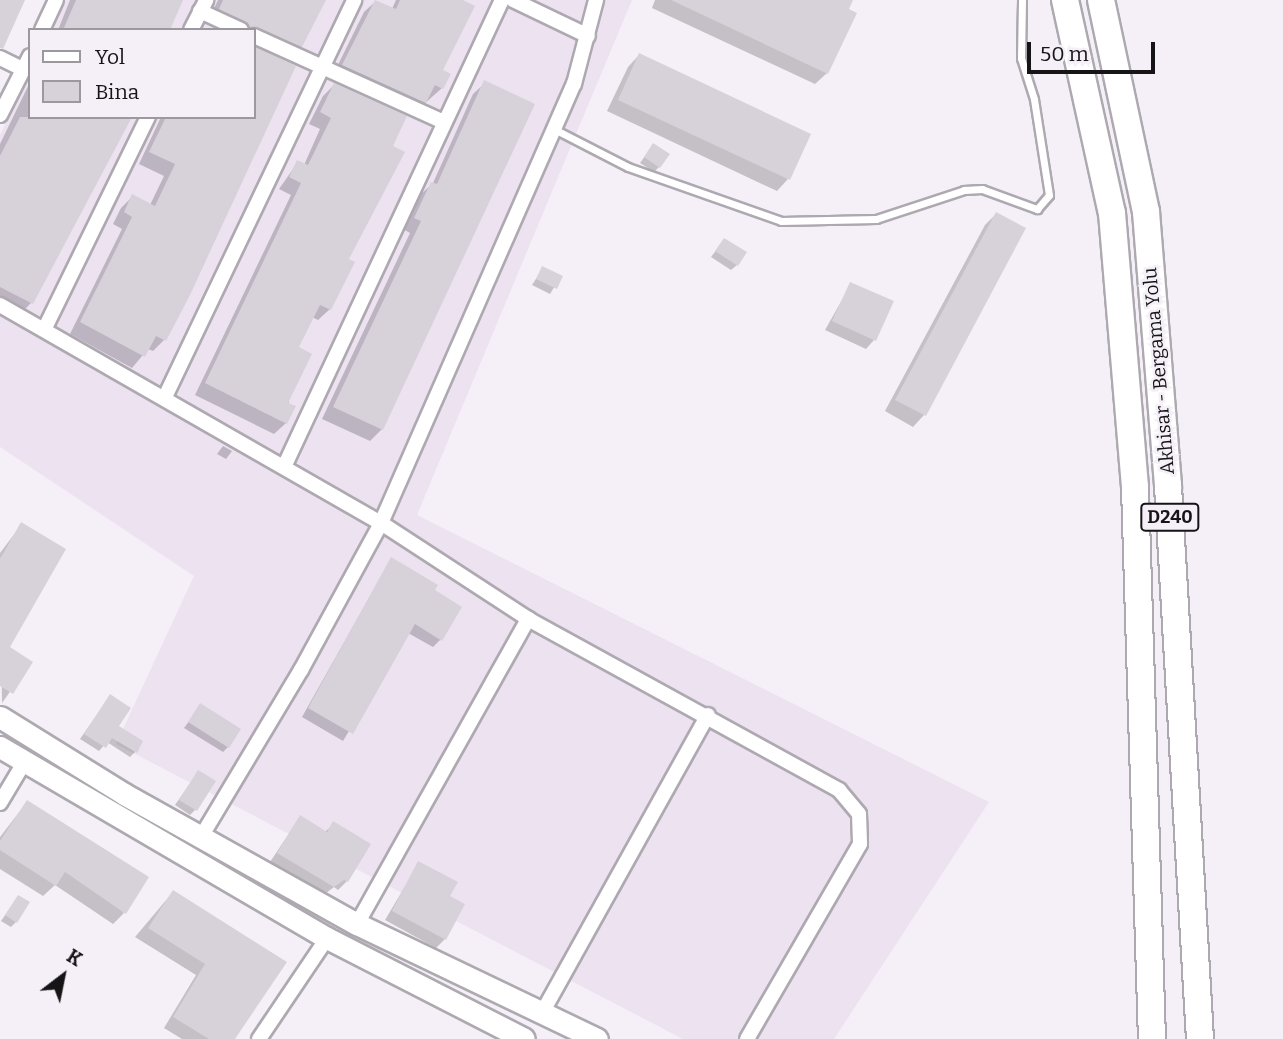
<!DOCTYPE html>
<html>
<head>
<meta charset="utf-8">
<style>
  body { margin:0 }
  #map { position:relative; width:1283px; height:1039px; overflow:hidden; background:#f5f0f7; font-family:Bitter,serif }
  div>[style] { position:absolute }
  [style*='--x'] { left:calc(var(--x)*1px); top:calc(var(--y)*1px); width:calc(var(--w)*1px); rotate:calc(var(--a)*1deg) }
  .built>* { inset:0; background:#ece2f0 }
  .shadow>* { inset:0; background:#0003 }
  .building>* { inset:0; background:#d7d2da }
  .roads { filter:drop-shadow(2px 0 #aea9b0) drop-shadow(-2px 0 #aea9b0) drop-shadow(0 2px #aea9b0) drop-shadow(0 -2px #aea9b0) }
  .lane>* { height:7px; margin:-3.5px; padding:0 3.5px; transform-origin:3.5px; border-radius:3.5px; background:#fff }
  .street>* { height:14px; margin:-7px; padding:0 7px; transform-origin:7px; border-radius:7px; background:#fff }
  .secondary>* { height:21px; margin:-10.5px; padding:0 10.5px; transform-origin:10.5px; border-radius:10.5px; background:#fff }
  .highway>* { height:26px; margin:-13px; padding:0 13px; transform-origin:13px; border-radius:13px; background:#fff }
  span { translate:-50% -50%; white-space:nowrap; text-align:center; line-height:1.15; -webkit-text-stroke:5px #f5f0f7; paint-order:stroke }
  .shield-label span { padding:2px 5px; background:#f5f0f7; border:2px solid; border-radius:5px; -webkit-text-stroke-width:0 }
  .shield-label { font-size:18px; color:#161416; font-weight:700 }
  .street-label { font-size:19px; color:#161416 }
  .legend { position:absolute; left:28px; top:28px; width:228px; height:91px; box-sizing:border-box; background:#f5f0f7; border:2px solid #9c989d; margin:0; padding:9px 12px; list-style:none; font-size:21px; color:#161416 }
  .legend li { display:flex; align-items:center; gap:14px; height:35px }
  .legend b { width:35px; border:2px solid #9c989d }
  .north { position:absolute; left:28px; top:941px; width:70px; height:70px; -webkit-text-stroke:5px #f5f0f7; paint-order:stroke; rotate:32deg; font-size:19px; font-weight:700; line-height:28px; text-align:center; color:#161416 }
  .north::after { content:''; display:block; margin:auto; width:24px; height:32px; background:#161416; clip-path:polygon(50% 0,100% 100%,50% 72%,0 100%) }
  .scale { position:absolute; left:1027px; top:42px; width:128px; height:32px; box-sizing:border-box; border:4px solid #161416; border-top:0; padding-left:9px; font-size:21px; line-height:24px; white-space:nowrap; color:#161416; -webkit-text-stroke:5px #f5f0f7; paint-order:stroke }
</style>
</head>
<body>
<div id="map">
  <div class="built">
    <div style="clip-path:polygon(64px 0,632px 0,417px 515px,989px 802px,834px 1039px,683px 1039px,116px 744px,194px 576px,0 447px,0 135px,30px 72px,30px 117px,254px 117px,254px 30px,50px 30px)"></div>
  </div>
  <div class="shadow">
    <div style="clip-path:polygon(70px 0,172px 0,168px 30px,58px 30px)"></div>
    <div style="clip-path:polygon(218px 0,324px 0,301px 46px,289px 58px,254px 44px,254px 30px,223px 30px,208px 21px)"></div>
    <div style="clip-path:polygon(396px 0,459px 0,440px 71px,442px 88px,413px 114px,332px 77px,364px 12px,376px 1px,392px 9px)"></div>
    <div style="clip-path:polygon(655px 0,851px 0,827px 73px,815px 84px,652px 8px)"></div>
    <div style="clip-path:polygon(254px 48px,294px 67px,164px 340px,153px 351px,148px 349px,132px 368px,70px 334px,122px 229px,113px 224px,121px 208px,133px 196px,150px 205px,164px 176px,139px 164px,161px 117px,254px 117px)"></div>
    <div style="clip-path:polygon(639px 55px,788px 179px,777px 191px,607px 111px,628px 67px)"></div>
    <div style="clip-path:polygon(30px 82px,30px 117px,131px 117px,31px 303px,20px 314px,0 304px,0 144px)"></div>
    <div style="clip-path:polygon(485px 83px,382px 429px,370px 441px,322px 419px,410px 233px,403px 229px,420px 195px,433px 183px,473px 94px)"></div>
    <div style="clip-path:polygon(334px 85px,346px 259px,330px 309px,318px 320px,312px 317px,296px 348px,286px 423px,274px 434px,195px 395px,291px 195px,279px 189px,298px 162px,304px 165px,320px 129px,309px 124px,323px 96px)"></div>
    <div style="clip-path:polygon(653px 145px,659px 167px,654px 172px,640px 163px)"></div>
    <div style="clip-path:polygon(996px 214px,924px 415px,913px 427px,885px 411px,985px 225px)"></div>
    <div style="clip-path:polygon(724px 240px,737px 265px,731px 270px,711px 257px)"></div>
    <div style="clip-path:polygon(543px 268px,561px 276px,550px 294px,532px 285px)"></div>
    <div style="clip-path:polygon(851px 284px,874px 340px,866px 349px,825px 330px)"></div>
    <div style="clip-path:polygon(223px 446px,232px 451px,226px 459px,217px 454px)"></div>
    <div style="clip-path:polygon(22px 524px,7px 648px,31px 662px,2px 703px,0 553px)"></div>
    <div style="clip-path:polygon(391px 559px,433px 591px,441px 639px,433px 647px,408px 633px,343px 741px,302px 717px)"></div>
    <div style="clip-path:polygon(110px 696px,117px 727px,135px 752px,130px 757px,107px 742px,99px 751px,80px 739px)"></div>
    <div style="clip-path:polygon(201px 705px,228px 747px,223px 752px,184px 728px)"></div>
    <div style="clip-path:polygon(198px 772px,195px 810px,190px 815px,175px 805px)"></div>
    <div style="clip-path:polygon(27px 802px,124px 913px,113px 924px,55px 885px,43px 896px,0 869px,0 837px)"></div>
    <div style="clip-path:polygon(300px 817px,325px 832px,334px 824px,347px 881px,338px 890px,334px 887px,325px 894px,270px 862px)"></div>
    <div style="clip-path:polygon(419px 863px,448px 897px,445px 939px,436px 948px,385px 920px)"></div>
    <div style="clip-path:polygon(173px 892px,284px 963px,233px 1039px,182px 1039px,164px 1028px,196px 975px,135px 937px)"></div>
    <div style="clip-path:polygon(18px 897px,16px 922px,11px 927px,1px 921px)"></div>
  </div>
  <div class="building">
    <div style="clip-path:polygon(0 0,25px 0,3px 49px,0 48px)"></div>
    <div style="clip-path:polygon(76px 0,183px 0,170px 30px,63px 30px)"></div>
    <div style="clip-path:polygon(223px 0,326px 0,302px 47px,250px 27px,219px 9px)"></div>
    <div style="clip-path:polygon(375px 0,396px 9px,400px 0,463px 0,475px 6px,443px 70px,451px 74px,443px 89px,435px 85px,426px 103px,342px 65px)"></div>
    <div style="clip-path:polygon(671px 0,853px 0,849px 9px,857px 13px,828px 74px)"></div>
    <div style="clip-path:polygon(254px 46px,296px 66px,189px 297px,166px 341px,156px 336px,145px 357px,80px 322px,132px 217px,124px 212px,132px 194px,155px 206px,175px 164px,149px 152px,166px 117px,254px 117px)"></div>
    <div style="clip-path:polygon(639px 53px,811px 134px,790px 180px,618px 100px)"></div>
    <div style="clip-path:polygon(484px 80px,535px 104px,383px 430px,333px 407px,421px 221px,414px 218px,431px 182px,437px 184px)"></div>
    <div style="clip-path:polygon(334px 83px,407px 116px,393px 146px,405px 152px,349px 259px,355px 262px,331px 310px,320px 305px,299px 347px,312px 354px,288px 403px,296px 406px,287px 424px,205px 383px,301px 183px,289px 177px,297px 160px,308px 165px,331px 118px,320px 112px)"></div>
    <div style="clip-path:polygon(20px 117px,132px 117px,33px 304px,0 287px,0 156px)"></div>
    <div style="clip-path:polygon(653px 143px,670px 154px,660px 168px,644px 157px)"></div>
    <div style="clip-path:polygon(996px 212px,1026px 228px,926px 416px,895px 400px)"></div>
    <div style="clip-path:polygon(724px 238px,747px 252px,738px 266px,715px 251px)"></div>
    <div style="clip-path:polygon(542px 266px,563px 276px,557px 289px,536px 279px)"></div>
    <div style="clip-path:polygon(850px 282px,894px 301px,876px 341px,832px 321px)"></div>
    <div style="clip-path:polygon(21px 522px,66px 549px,10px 647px,33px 662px,13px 694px,0 686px,0 559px)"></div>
    <div style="clip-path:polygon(391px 557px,438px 585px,435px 590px,462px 607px,442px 641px,415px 624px,353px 734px,308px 708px)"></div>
    <div style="clip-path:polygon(110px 694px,131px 708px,119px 726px,143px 741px,137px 753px,112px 738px,106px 748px,84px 734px)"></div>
    <div style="clip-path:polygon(200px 703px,241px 729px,229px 748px,188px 722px)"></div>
    <div style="clip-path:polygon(198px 770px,216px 781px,197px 811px,179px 800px)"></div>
    <div style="clip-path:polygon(27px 800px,149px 877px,126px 914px,65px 872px,56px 886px,0 850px,0 841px)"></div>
    <div style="clip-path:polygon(300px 815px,327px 832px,333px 821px,371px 844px,348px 882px,344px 880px,334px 887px,277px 853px)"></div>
    <div style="clip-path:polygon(418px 861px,458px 882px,450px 896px,465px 904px,446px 940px,392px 911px)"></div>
    <div style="clip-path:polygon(173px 890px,287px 962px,235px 1039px,209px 1039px,173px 1017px,205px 964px,148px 928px)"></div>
    <div style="clip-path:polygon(18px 895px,30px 902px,17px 923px,5px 915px)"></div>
  </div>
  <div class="roads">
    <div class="lane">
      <div style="--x:554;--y:129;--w:83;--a:27.2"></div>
      <div style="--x:628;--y:167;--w:162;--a:19.4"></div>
      <div style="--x:781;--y:221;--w:95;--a:-1.2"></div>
      <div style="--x:876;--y:219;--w:93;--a:-18.2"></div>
      <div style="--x:964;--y:190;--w:18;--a:-3"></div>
      <div style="--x:982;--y:189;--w:59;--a:20"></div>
      <div style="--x:1037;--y:209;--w:18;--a:-49"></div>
      <div style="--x:1049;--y:195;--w:97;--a:-98.9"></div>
      <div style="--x:1034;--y:99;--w:43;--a:-107.6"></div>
      <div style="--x:1021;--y:58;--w:58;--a:-89"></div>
    </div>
    <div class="street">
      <div style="--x:513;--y:0;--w:83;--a:25.6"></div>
      <div style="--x:200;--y:11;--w:45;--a:24.9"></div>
      <div style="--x:42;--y:30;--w:33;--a:-65"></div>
      <div style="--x:191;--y:30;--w:34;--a:-63"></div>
      <div style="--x:254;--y:36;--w:209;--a:24.4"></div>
      <div style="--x:0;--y:58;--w:25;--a:26"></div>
      <div style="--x:0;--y:115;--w:66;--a:-63"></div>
      <div style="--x:0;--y:305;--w:439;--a:29.8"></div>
      <div style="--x:381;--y:523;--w:176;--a:33.1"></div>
      <div style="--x:528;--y:619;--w:355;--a:28.8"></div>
      <div style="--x:839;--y:790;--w:31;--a:50"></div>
      <div style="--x:859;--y:814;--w:30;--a:88"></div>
      <div style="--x:860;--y:844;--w:225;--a:120.1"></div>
      <div style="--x:45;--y:328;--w:235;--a:-64"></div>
      <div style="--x:165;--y:397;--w:440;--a:-64.5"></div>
      <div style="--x:284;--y:467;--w:515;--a:-64.98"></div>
      <div style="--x:0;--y:803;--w:49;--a:-59.2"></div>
      <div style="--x:201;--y:837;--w:195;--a:-59.1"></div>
      <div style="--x:301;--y:670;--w:167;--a:-61.4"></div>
      <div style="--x:381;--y:523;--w:480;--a:-66.3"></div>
      <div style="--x:574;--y:84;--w:87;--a:-75.3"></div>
      <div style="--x:357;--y:924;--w:350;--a:-60.7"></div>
      <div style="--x:542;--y:1013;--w:341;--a:-60.9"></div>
      <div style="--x:259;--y:1039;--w:122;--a:-56"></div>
    </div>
    <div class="secondary">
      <div style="--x:0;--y:717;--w:146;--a:31.8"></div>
      <div style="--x:124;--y:794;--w:267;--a:29.2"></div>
      <div style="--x:357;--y:924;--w:266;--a:25.6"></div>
      <div style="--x:0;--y:747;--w:379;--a:30.3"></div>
      <div style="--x:327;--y:938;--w:221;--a:27.1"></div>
    </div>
    <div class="highway">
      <div style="--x:1065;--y:0;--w:218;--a:77.6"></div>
      <div style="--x:1112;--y:213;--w:275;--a:85.2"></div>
      <div style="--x:1135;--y:487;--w:552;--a:88.24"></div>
      <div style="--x:1101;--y:0;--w:217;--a:78"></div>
      <div style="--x:1146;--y:212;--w:275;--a:85.4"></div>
      <div style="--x:1168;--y:486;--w:554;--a:86.69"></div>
    </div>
  </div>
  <div class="shield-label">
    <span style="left:1170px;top:517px">D240</span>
  </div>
  <div class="street-label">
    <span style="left:1159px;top:371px;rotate:-95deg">Akhisar - Bergama Yolu</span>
  </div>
  <ul class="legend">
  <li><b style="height:9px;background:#fff"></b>Yol</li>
  <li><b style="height:19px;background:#d7d2da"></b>Bina</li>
  </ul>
  <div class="north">K</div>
  <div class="scale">50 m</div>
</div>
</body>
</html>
